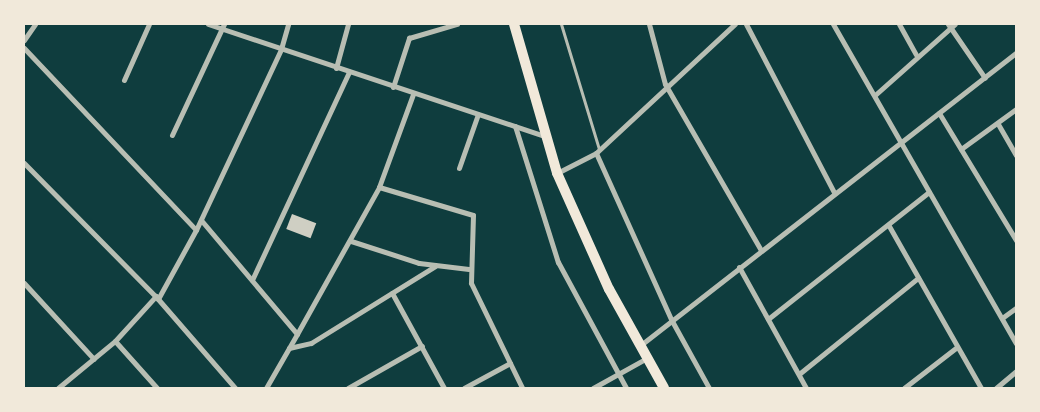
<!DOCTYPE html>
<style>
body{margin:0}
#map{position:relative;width:1040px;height:412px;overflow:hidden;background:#0f3d3e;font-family:"Archivo Narrow",sans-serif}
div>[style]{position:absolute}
.building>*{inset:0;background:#cfcfc3;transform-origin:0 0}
.service>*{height:3px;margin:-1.5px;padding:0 1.5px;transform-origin:1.5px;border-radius:1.5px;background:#b8beb3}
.minor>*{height:5px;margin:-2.5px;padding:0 2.5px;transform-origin:2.5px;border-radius:2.5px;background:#b8beb3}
.trunk>*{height:10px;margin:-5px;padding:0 5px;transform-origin:5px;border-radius:5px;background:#f1e9da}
span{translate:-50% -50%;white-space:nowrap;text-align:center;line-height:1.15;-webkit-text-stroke:4px #f1e9da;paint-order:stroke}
.frame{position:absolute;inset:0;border:25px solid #f1e9da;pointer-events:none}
</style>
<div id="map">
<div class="building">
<div style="left:292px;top:214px;width:26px;height:16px;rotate:21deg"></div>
</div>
<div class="service">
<div style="left:561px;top:24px;width:131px;rotate:73.1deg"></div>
</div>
<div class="minor">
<div style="left:208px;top:24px;width:355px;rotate:18.4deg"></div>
<div style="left:649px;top:24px;width:62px;rotate:75.1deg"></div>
<div style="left:665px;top:84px;width:192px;rotate:60deg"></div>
<div style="left:746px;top:24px;width:190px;rotate:62.4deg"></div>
<div style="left:833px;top:24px;width:368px;rotate:60.2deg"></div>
<div style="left:899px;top:24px;width:35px;rotate:61deg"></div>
<div style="left:948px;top:24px;width:65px;rotate:55.6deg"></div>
<div style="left:24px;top:40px;width:19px;rotate:-55deg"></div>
<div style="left:24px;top:48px;width:250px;rotate:46.6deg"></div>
<div style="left:336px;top:68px;width:46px;rotate:-74.7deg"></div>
<div style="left:124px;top:80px;width:61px;rotate:-65.9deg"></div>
<div style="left:393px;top:87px;width:52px;rotate:-71.9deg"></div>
<div style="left:409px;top:38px;width:50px;rotate:-16.3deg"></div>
<div style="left:875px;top:95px;width:107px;rotate:-41.6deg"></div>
<div style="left:939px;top:113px;width:149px;rotate:58.8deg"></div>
<div style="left:998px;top:124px;width:36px;rotate:60deg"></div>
<div style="left:515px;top:126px;width:143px;rotate:72.5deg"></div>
<div style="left:558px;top:262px;width:143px;rotate:61.6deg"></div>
<div style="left:172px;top:135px;width:123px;rotate:-64.9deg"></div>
<div style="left:961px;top:149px;width:68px;rotate:-36deg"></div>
<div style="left:596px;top:153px;width:184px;rotate:65.7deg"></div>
<div style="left:672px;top:321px;width:77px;rotate:61.1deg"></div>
<div style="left:24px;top:163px;width:191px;rotate:45.4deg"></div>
<div style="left:158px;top:299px;width:118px;rotate:49.1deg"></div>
<div style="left:459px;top:168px;width:57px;rotate:-70.6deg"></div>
<div style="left:557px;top:173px;width:44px;rotate:-27.1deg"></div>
<div style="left:596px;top:153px;width:190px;rotate:-42.9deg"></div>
<div style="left:379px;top:187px;width:98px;rotate:16.6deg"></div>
<div style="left:473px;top:215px;width:68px;rotate:91.7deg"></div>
<div style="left:471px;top:283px;width:89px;rotate:64deg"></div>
<div style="left:201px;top:220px;width:149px;rotate:49.9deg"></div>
<div style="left:297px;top:334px;width:168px;rotate:-60.8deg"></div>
<div style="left:379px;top:187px;width:99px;rotate:-69.9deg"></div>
<div style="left:889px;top:226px;width:186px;rotate:60.4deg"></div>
<div style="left:351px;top:241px;width:71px;rotate:17.9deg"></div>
<div style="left:419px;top:263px;width:50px;rotate:6.8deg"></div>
<div style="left:739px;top:267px;width:138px;rotate:61deg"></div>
<div style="left:252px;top:280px;width:230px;rotate:-65deg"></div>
<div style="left:24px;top:283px;width:103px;rotate:47.4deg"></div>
<div style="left:392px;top:293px;width:108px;rotate:61.3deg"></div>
<div style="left:158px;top:299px;width:79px;rotate:-61.2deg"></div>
<div style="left:196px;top:230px;width:200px;rotate:-64.8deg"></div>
<div style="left:281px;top:49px;width:26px;rotate:-74deg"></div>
<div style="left:1002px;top:318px;width:17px;rotate:-36deg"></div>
<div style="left:768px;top:319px;width:205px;rotate:-38.3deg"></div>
<div style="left:115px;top:341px;width:63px;rotate:48.2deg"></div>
<div style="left:642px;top:344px;width:474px;rotate:-37.9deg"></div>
<div style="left:289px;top:348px;width:23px;rotate:-13deg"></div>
<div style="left:311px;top:343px;width:146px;rotate:-31.8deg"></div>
<div style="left:799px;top:374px;width:153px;rotate:-38.9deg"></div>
<div style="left:58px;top:388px;width:74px;rotate:-39.5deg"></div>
<div style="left:115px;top:341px;width:61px;rotate:-47.7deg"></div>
<div style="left:266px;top:388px;width:62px;rotate:-60.1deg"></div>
<div style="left:348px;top:388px;width:85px;rotate:-29.6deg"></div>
<div style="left:464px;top:388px;width:52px;rotate:-28.5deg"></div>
<div style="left:510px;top:363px;width:28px;rotate:64deg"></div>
<div style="left:593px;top:388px;width:62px;rotate:-29.1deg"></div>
<div style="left:904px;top:388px;width:67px;rotate:-37.7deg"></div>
<div style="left:996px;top:388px;width:26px;rotate:-40deg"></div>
</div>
<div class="trunk">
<div style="left:514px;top:24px;width:155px;rotate:73.9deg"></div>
<div style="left:557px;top:173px;width:127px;rotate:65.9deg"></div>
<div style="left:609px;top:289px;width:113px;rotate:60.9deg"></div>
</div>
<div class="frame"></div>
</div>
